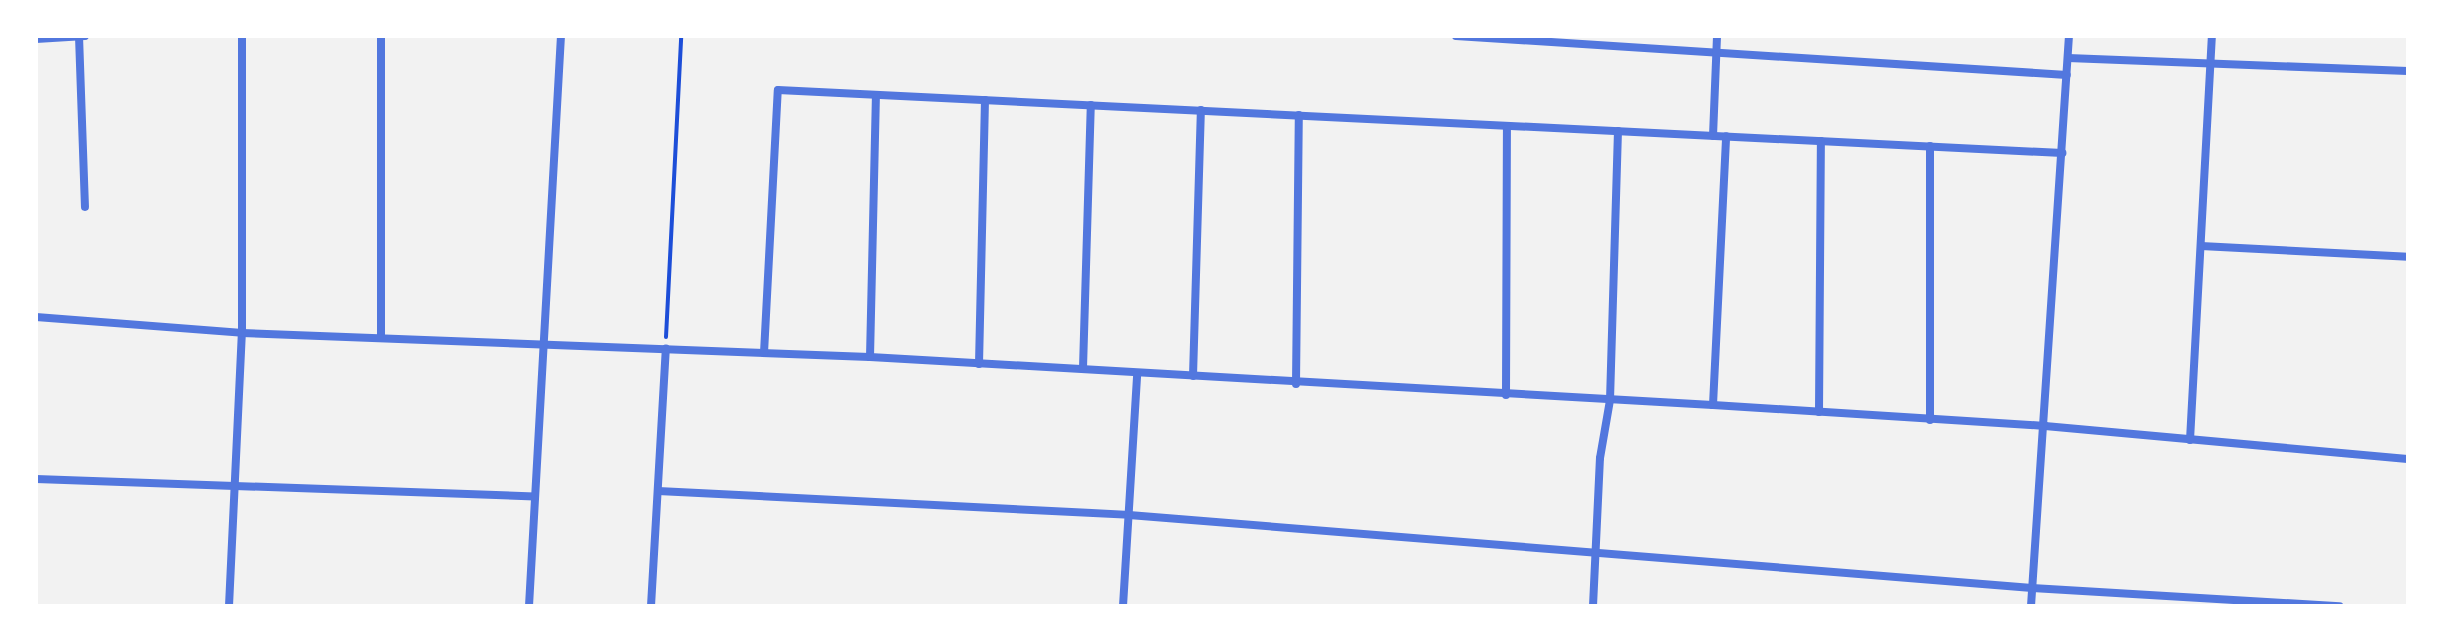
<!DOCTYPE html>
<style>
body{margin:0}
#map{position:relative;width:2444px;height:642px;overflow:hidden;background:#f2f2f2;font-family:Montserrat,sans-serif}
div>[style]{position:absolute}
.path>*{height:4px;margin:-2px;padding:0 2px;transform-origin:2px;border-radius:2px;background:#1d4ed8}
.minor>*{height:8px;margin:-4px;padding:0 4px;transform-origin:4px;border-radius:4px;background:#5277de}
span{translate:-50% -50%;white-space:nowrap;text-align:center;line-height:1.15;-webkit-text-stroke:8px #fff;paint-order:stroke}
.frame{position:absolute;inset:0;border:38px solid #fff;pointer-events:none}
</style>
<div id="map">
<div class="path">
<div style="left:666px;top:337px;width:301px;rotate:-87.1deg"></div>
</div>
<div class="minor">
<div style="left:79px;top:36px;width:171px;rotate:88deg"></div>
<div style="left:381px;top:36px;width:302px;rotate:90deg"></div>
<div style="left:1456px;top:36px;width:612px;rotate:3.65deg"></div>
<div style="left:36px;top:39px;width:49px;rotate:-3.5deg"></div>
<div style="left:2068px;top:58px;width:340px;rotate:2.2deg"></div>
<div style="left:1713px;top:136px;width:100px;rotate:-87.7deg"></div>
<div style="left:1930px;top:146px;width:274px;rotate:90deg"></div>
<div style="left:2201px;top:246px;width:207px;rotate:3deg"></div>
<div style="left:36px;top:317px;width:207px;rotate:4.4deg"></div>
<div style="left:242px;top:333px;width:628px;rotate:2.19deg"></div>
<div style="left:870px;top:357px;width:844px;rotate:3.26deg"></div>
<div style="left:1713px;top:405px;width:333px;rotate:3.6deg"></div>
<div style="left:2045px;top:426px;width:364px;rotate:5.2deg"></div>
<div style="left:764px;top:353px;width:263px;rotate:-87deg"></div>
<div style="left:778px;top:90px;width:1286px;rotate:2.81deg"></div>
<div style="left:870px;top:357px;width:262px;rotate:-88.7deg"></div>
<div style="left:979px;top:364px;width:264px;rotate:-88.7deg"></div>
<div style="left:1083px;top:368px;width:263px;rotate:-88.3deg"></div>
<div style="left:1193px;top:376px;width:266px;rotate:-88.3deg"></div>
<div style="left:1296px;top:384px;width:269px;rotate:-89.4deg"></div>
<div style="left:1506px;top:395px;width:269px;rotate:-89.8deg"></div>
<div style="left:1713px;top:405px;width:269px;rotate:-87.2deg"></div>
<div style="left:1819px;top:412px;width:271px;rotate:-89.6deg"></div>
<div style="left:2190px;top:440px;width:405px;rotate:-86.9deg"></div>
<div style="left:36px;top:479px;width:499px;rotate:2deg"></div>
<div style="left:658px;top:491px;width:472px;rotate:2.9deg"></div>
<div style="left:1129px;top:515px;width:906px;rotate:4.62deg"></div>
<div style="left:2032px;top:588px;width:308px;rotate:3.4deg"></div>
<div style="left:229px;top:606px;width:273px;rotate:-87.3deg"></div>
<div style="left:242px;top:333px;width:297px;rotate:-90deg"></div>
<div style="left:529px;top:606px;width:571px;rotate:-86.79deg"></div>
<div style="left:651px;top:606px;width:258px;rotate:-86.7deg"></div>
<div style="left:1123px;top:606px;width:231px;rotate:-86.5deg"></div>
<div style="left:1593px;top:606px;width:148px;rotate:-87.3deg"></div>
<div style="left:1600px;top:458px;width:59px;rotate:-80.2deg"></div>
<div style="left:1610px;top:400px;width:269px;rotate:-88.3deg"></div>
<div style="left:2031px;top:606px;width:571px;rotate:-86.19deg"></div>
</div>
<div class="frame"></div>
</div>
